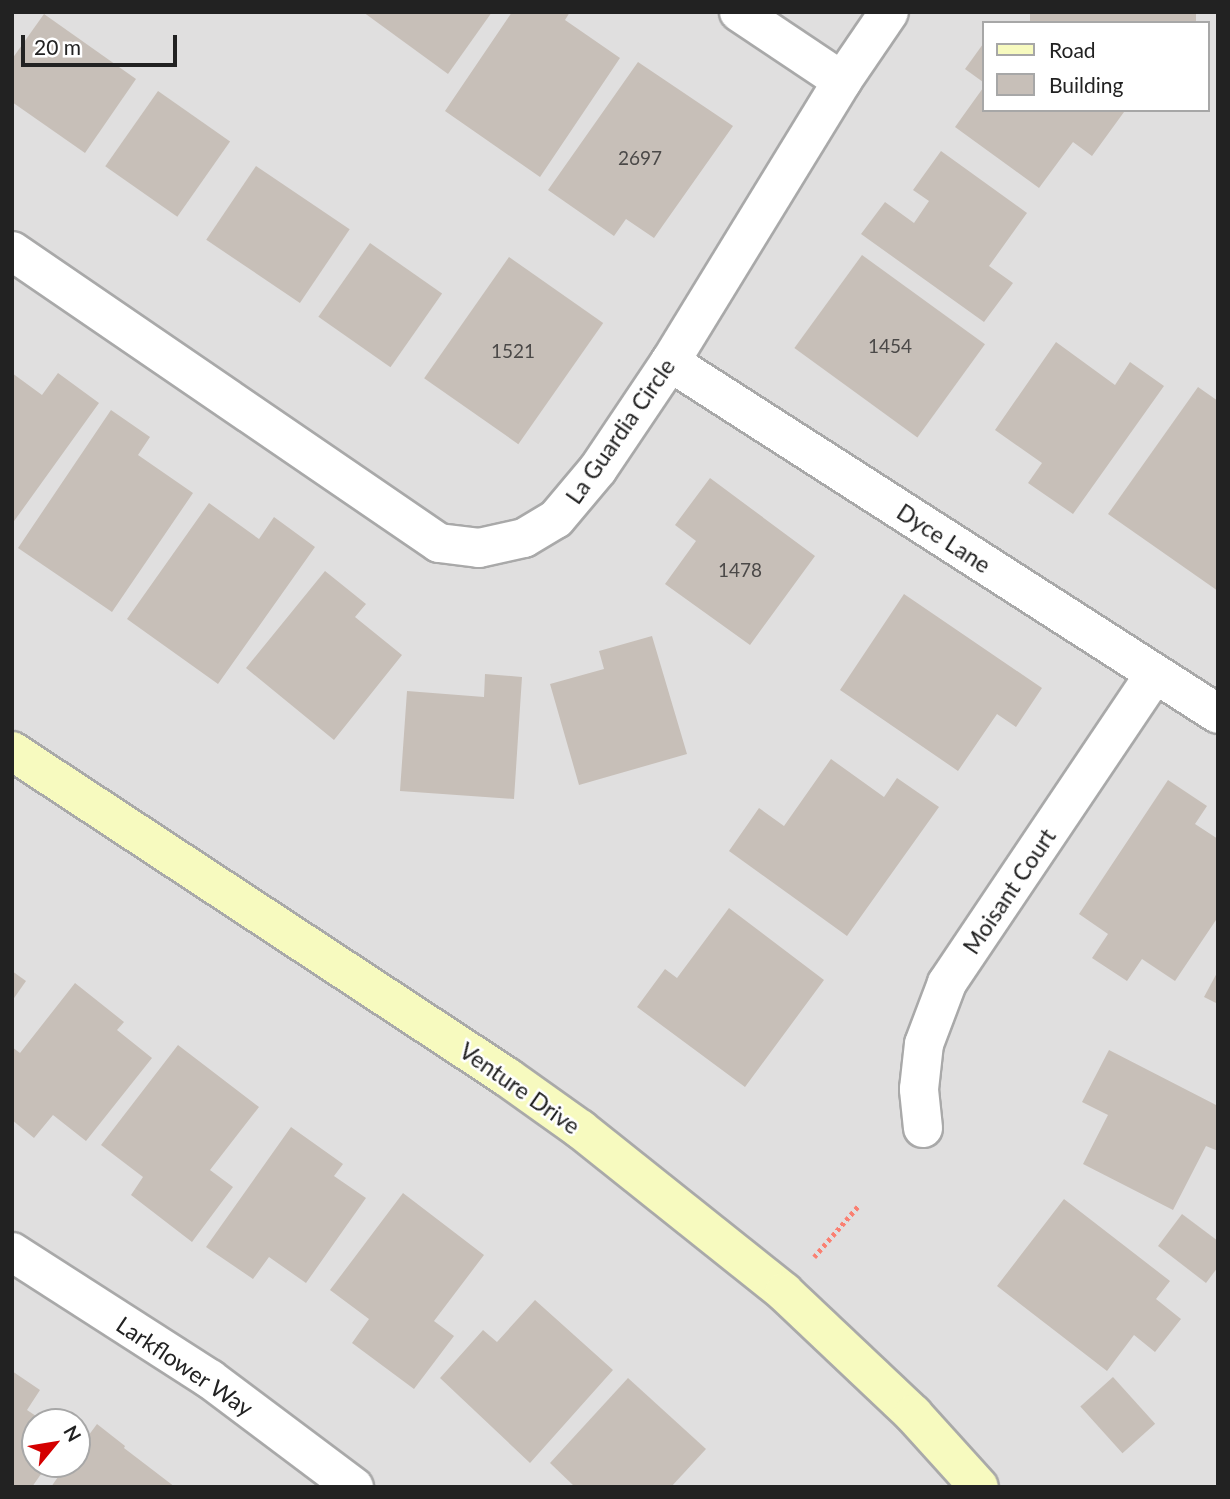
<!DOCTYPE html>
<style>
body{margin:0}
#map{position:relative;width:1230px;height:1499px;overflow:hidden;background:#f2efe9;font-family:Lato,sans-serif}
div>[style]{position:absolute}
.residential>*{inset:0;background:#e0dfdf}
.building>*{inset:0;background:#c7bfb8;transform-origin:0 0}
.path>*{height:4.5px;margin-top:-2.25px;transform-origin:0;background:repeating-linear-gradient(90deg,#fa8072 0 3.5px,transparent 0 7px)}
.roads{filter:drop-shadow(2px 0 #a9a9a9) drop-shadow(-2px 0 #a9a9a9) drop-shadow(0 2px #a9a9a9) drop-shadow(0 -2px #a9a9a9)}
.street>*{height:38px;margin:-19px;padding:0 19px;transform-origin:19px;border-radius:19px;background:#fff}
.secondary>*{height:38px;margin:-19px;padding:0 19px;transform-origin:19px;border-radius:19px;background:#f7fabf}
span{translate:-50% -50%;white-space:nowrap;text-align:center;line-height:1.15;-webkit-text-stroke:5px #fff;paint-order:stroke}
.number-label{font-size:19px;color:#4b4948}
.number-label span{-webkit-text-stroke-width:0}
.street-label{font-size:23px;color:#222}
.frame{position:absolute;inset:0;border:14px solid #222;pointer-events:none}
.legend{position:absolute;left:982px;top:21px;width:228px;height:91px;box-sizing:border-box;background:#fff;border:2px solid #a7a7a7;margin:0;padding:9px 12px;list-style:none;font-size:21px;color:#222}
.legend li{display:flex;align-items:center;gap:14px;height:35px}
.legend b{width:35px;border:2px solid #a7a7a7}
.north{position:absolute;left:21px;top:1408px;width:70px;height:70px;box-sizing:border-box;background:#fff;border:2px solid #a7a7a7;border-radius:50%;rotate:60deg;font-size:19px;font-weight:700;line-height:28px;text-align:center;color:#222}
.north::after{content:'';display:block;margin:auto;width:24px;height:32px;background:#d40000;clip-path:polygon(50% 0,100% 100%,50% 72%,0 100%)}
.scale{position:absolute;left:21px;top:35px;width:156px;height:32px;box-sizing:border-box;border:4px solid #222;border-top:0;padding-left:9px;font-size:21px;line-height:24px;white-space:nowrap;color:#222;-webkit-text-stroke:5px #fff;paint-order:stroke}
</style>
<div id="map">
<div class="residential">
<div style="clip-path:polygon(evenodd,12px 12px,1218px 12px,1218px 1487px,12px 1487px,12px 12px,983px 23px,1207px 23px,1207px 110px,983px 110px,983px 23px,12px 12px,35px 1422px,77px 1422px,77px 1464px,35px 1464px,35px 1422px)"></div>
</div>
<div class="building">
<div style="clip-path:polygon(363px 12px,492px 12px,448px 74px)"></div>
<div style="clip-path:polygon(512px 12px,570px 12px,565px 20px,620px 58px,540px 177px,445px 111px)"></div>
<div style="left:1030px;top:12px;width:166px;height:19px"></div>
<div style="clip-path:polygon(44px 14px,136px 79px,85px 153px,12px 102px,12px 59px)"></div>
<div style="clip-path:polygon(983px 44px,983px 82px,965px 69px)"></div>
<div style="clip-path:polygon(638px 62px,733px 126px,654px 238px,626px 219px,614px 236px,548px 190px)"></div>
<div style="clip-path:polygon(983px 88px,983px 110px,1124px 112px,1092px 156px,1073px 142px,1039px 188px,955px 127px)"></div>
<div style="left:158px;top:91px;width:88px;height:92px;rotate:35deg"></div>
<div style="clip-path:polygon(941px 151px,1027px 213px,989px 266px,1013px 283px,984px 322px,861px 234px,885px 202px,914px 223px,929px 201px,913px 190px)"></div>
<div style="left:256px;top:166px;width:113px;height:89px;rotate:34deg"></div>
<div style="left:370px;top:243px;width:88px;height:90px;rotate:35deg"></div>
<div style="left:862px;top:255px;width:152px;height:115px;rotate:36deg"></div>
<div style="left:509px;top:257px;width:115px;height:148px;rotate:35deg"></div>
<div style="clip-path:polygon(1056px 342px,1115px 385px,1130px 362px,1164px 386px,1073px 514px,1028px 483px,1042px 463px,995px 430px)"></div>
<div style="clip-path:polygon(12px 373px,42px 395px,58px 373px,99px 403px,12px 524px)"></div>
<div style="clip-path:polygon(1198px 387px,1218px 401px,1218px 591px,1108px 514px)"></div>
<div style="clip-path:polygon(111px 410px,150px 437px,138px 455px,193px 493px,112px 612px,18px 548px)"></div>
<div style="clip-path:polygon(710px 478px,815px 556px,750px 645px,665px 584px,696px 541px,675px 525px)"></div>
<div style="clip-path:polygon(209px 503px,259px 539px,274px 517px,315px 547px,218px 684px,127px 619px)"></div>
<div style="clip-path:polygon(325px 571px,366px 604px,355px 617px,402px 655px,334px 740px,246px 668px)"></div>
<div style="clip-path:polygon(904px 594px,1042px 688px,1016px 727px,997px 714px,958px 771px,840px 690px)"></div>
<div style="clip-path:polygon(652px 636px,687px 754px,579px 785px,550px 684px,604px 669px,599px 651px)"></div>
<div style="clip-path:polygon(485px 674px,522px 677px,514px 799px,400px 791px,407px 691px,484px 697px)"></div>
<div style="clip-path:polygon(831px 759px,884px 797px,897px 778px,939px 807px,847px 936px,729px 851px,759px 808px,784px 826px)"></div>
<div style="clip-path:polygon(1168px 780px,1207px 806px,1195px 824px,1218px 839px,1218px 917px,1175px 981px,1142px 959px,1127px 981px,1092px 958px,1108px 934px,1079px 914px)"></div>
<div style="clip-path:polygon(729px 908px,824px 980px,745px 1087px,637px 1007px,665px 969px,677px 978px)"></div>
<div style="clip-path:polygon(12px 971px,26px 981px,12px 1001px)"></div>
<div style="clip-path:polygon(1218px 971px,1218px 1004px,1204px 997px)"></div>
<div style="clip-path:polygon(75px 983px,124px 1022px,117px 1030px,152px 1058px,86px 1141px,53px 1115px,34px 1138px,12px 1120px,12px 1047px,20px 1053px)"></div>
<div style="clip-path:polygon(178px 1045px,259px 1107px,210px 1170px,233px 1187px,192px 1242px,131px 1195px,143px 1177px,101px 1145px)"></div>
<div style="clip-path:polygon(1109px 1050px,1218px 1106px,1218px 1151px,1206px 1146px,1173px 1210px,1083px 1164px,1108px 1115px,1082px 1102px)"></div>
<div style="clip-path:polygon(291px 1127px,343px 1164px,334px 1176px,366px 1198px,306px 1283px,269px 1257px,253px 1279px,206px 1247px)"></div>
<div style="clip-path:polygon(403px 1193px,484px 1255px,434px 1321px,454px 1336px,414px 1389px,352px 1343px,369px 1319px,330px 1290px)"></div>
<div style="clip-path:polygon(1064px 1199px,1170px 1281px,1156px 1299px,1181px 1319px,1155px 1352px,1134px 1335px,1107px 1371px,997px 1286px)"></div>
<div style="clip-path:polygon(1182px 1214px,1218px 1241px,1218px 1267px,1206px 1283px,1158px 1246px)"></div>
<div style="clip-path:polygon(535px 1300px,613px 1370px,530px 1463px,440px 1378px,483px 1330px,497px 1342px)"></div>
<div style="clip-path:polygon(12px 1371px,40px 1390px,27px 1410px,45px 1422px,35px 1422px,35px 1464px,48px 1464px,32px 1487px,12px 1487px)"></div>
<div style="left:1113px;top:1377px;width:63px;height:44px;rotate:48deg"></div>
<div style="clip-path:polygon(628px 1378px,706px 1449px,671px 1487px,575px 1487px,550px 1463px)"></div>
<div style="clip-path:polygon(97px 1424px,125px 1446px,124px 1448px,175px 1487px,51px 1487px,67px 1464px,77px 1464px,77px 1451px)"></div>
</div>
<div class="path">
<div style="left:814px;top:1257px;width:69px;rotate:-49.1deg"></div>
</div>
<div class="roads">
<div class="street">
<div style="left:739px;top:12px;width:124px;rotate:33.8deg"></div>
<div style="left:12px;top:251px;width:517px;rotate:34.37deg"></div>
<div style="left:439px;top:543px;width:40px;rotate:7.1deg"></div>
<div style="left:479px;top:548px;width:46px;rotate:-12.5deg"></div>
<div style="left:524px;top:538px;width:37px;rotate:-31deg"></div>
<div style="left:556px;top:519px;width:65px;rotate:-50deg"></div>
<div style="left:598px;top:469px;width:129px;rotate:-56.1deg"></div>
<div style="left:670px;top:362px;width:329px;rotate:-58.5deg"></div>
<div style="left:842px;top:81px;width:83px;rotate:-55.7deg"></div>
<div style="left:670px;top:362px;width:651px;rotate:32.71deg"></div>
<div style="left:923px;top:1128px;width:39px;rotate:-96deg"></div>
<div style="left:919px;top:1089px;width:45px;rotate:-83.7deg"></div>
<div style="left:924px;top:1044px;width:65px;rotate:-69.3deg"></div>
<div style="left:947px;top:983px;width:371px;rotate:-56.1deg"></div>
<div style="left:12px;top:1252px;width:235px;rotate:32.7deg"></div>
<div style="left:210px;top:1379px;width:180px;rotate:36.9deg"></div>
</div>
<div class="secondary">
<div style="left:12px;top:751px;width:593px;rotate:33.37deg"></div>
<div style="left:507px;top:1077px;width:90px;rotate:35.5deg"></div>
<div style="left:580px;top:1129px;width:261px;rotate:38.6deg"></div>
<div style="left:784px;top:1292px;width:178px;rotate:43.4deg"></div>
<div style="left:913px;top:1414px;width:98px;rotate:47.9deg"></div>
</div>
</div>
<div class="number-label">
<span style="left:640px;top:158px">2697</span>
<span style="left:890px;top:346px">1454</span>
<span style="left:513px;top:351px">1521</span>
<span style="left:740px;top:570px">1478</span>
</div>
<div class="street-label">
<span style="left:620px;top:431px;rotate:-55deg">La Guardia Circle</span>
<span style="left:944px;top:538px;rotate:33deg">Dyce Lane</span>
<span style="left:1009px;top:891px;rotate:-56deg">Moisant Court</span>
<span style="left:520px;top:1088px;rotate:35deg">Venture Drive</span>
<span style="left:185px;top:1366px;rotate:34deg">Larkflower Way</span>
</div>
<div class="frame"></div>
<ul class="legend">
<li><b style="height:9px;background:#f7fabf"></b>Road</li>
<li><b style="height:19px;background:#c7bfb8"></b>Building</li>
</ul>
<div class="north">N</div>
<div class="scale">20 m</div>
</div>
